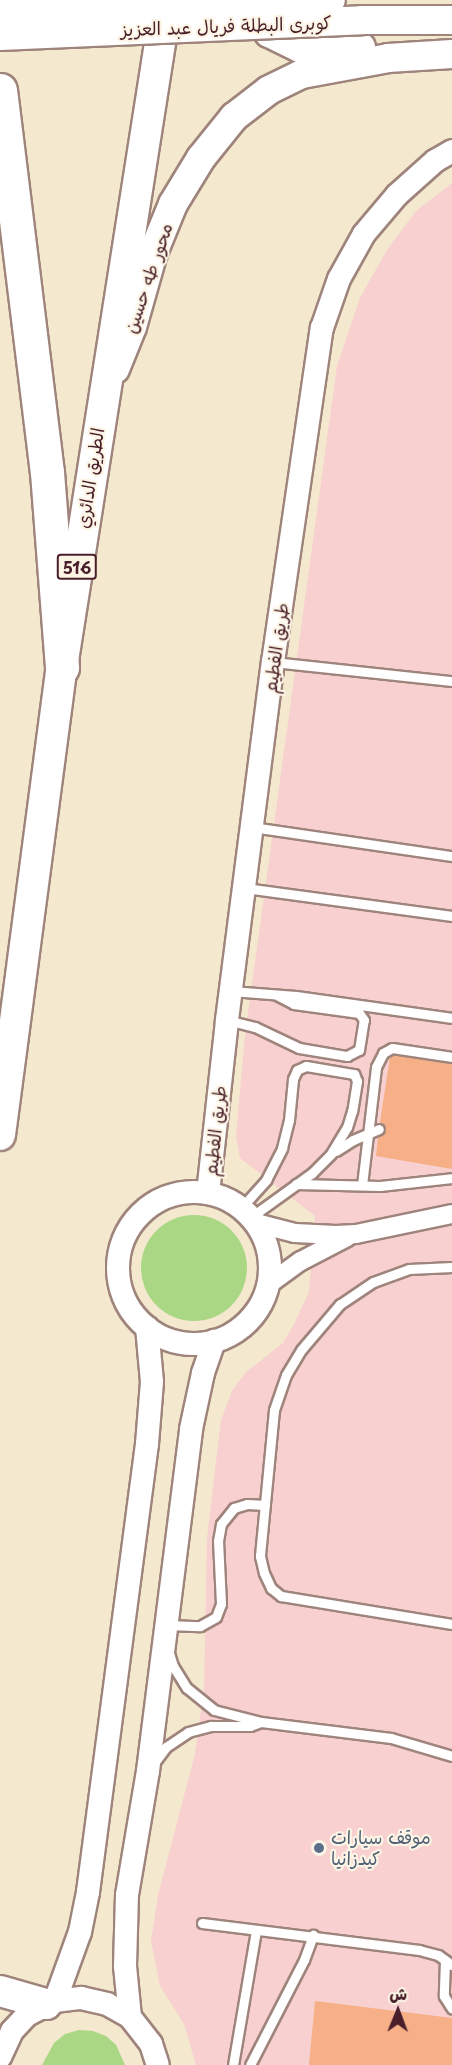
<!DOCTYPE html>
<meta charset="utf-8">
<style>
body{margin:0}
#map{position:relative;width:452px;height:2065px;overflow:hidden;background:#f4e8ce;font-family:"Playpen Sans","Playpen Sans Arabic",sans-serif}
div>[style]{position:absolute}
.built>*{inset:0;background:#f7d0cf}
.green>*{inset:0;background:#a9d784}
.round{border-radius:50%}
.building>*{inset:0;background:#f6af86}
.roads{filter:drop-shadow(2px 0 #9f847c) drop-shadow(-2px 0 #9f847c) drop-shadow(0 2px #9f847c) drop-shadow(0 -2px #9f847c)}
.service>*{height:9px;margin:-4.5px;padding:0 4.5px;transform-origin:4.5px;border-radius:4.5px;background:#fff}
.minor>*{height:18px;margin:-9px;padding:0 9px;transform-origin:9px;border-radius:9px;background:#fff}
.tertiary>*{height:22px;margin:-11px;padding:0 11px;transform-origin:11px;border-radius:11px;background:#fff}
.tertiary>.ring{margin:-11px;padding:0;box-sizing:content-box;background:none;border:22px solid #fff;border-radius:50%}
.primary>*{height:28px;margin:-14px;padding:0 14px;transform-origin:14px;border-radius:14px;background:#fff}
.trunk>*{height:30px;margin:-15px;padding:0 15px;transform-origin:15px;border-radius:15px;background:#fff}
.motorway>*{height:33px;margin:-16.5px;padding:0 16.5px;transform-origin:16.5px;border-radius:16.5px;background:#fff}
.bridges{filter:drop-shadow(2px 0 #9f847c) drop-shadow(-2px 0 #9f847c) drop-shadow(0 2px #9f847c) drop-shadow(0 -2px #9f847c)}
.primary-bridge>*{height:28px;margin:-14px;padding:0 14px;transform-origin:14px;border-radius:14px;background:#fff}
.dots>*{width:16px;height:16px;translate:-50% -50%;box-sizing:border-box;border:3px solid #fcf5e5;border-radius:50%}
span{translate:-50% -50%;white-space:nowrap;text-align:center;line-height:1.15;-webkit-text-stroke:4.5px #fcf5e5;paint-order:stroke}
.shield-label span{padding:2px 4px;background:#fcf5e5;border:2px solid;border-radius:4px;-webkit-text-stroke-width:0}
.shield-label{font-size:16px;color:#4a1f2b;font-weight:700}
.street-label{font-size:18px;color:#4a1f2b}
.service-label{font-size:18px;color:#4e5e75}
.left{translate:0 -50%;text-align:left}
.north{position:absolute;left:368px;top:1981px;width:60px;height:60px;-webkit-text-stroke:4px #fcf5e5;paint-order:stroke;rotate:1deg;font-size:16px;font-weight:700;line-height:24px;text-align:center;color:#4a1f2b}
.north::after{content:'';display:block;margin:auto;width:21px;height:27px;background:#4a1f2b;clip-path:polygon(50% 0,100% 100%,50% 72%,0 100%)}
</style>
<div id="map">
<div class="built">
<div style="clip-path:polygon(452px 183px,452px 2065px,196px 2065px,184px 2024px,160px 1986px,151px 1941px,158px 1895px,195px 1754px,204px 1688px,207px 1538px,221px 1420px,232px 1391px,245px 1373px,283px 1343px,294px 1324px,309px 1292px,315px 1216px,240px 1158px,236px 1136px,245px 1035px,337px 366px,360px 298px,387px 250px,416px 211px)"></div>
</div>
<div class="green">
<div class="round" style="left:141px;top:1215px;width:106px;height:106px"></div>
<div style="clip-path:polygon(79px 2030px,93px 2031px,106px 2036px,116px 2045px,125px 2065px,42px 2065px,54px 2043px,65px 2034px)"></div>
</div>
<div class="building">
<div style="clip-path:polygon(393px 1055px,452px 1064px,452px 1169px,376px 1156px,378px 1137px,386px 1130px,380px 1122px,390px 1057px)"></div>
<div style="clip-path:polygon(315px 2001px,452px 2018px,452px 2065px,309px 2065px)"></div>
</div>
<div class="roads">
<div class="service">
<div style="left:273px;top:662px;width:180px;rotate:6.1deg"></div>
<div style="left:252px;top:827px;width:202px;rotate:8.3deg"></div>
<div style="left:245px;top:888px;width:209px;rotate:7.7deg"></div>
<div style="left:231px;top:991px;width:65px;rotate:4.4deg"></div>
<div style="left:296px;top:996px;width:158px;rotate:8deg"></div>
<div style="left:227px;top:1020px;width:29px;rotate:14deg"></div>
<div style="left:255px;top:1027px;width:49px;rotate:25.5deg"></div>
<div style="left:299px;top:1048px;width:49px;rotate:9.5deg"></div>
<div style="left:347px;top:1056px;width:13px;rotate:-27deg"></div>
<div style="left:359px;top:1050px;width:30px;rotate:-81deg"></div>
<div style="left:364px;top:1020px;width:9px;rotate:-126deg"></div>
<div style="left:359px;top:1013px;width:66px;rotate:-172.1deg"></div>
<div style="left:294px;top:1004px;width:18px;rotate:-153deg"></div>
<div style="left:336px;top:1151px;width:20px;rotate:-33deg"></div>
<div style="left:353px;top:1140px;width:28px;rotate:-23deg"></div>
<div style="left:296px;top:1184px;width:84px;rotate:1.4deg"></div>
<div style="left:380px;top:1186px;width:72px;rotate:-6.3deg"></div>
<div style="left:362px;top:1185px;width:119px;rotate:-83.2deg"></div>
<div style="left:376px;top:1067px;width:16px;rotate:-63deg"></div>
<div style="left:383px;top:1053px;width:10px;rotate:-29deg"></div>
<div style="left:392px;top:1048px;width:61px;rotate:8.5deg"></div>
<div style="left:241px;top:1208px;width:38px;rotate:-48deg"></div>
<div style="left:266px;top:1180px;width:36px;rotate:-63deg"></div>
<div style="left:282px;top:1148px;width:29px;rotate:-76deg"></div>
<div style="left:289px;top:1120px;width:41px;rotate:-84.4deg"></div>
<div style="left:293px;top:1079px;width:10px;rotate:-66deg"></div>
<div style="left:297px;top:1070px;width:10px;rotate:-24deg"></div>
<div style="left:306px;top:1066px;width:49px;rotate:9.5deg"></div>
<div style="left:354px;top:1074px;width:8px;rotate:67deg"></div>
<div style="left:357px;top:1081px;width:30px;rotate:99deg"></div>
<div style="left:352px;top:1111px;width:17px;rotate:107deg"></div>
<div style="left:347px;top:1127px;width:31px;rotate:121deg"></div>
<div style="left:331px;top:1154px;width:27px;rotate:135deg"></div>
<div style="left:312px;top:1173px;width:75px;rotate:144.2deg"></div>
<div style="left:452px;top:1267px;width:43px;rotate:177.3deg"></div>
<div style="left:409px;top:1269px;width:38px;rotate:160deg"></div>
<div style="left:373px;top:1282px;width:40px;rotate:146deg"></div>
<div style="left:340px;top:1304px;width:60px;rotate:130.3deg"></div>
<div style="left:301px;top:1350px;width:29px;rotate:121deg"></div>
<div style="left:286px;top:1375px;width:37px;rotate:109deg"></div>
<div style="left:274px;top:1410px;width:147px;rotate:95.5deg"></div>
<div style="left:260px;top:1556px;width:17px;rotate:77deg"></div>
<div style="left:264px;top:1573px;width:17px;rotate:65deg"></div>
<div style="left:271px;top:1588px;width:13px;rotate:39deg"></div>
<div style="left:281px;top:1596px;width:173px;rotate:9.3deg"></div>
<div style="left:167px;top:1625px;width:33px;rotate:2deg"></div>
<div style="left:200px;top:1626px;width:18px;rotate:-29deg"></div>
<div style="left:216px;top:1617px;width:14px;rotate:-69deg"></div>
<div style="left:221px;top:1604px;width:63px;rotate:-92.7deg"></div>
<div style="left:218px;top:1541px;width:17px;rotate:-80deg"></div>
<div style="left:221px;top:1524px;width:21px;rotate:-51deg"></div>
<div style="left:234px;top:1508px;width:14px;rotate:-17deg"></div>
<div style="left:247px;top:1504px;width:18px;rotate:3deg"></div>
<div style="left:169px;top:1653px;width:14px;rotate:73deg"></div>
<div style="left:173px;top:1666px;width:26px;rotate:58deg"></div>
<div style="left:187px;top:1688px;width:35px;rotate:39deg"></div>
<div style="left:214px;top:1710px;width:49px;rotate:14.3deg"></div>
<div style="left:261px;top:1722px;width:131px;rotate:7deg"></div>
<div style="left:391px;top:1738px;width:64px;rotate:16.4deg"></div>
<div style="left:154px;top:1763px;width:20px;rotate:-53deg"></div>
<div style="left:166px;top:1747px;width:27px;rotate:-34deg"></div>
<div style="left:188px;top:1732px;width:24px;rotate:-15deg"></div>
<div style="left:211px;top:1726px;width:39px"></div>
<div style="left:250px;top:1726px;width:12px;rotate:-20deg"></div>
<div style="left:202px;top:1923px;width:219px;rotate:7.1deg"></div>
<div style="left:419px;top:1950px;width:20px;rotate:15deg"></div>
<div style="left:438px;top:1955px;width:17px;rotate:36deg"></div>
<div style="left:445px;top:1960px;width:36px;rotate:92deg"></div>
<div style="left:444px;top:1996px;width:15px;rotate:58deg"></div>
<div style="left:233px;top:2065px;width:137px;rotate:-80.3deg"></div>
<div style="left:250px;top:2065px;width:118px;rotate:-62.8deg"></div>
<div style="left:304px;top:1960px;width:27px;rotate:-70deg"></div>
</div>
<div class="minor">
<div style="left:256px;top:1223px;width:40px;rotate:14.4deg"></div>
<div style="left:295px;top:1233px;width:41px;rotate:2.8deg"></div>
<div style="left:336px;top:1235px;width:20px;rotate:-3deg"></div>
<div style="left:356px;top:1234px;width:98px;rotate:-11.8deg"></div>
<div style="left:269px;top:1284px;width:39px;rotate:-36deg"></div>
<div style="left:301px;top:1261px;width:52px;rotate:-27.6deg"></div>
</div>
<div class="tertiary">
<div class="ring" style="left:118px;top:1192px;width:130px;height:130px"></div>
<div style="left:208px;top:1193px;width:174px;rotate:-83.7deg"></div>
<div style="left:227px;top:1020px;width:361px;rotate:-82.7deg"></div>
<div style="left:273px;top:662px;width:338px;rotate:-81.7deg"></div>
<div style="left:322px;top:328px;width:52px;rotate:-70.9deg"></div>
<div style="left:339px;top:279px;width:51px;rotate:-60.9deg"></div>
<div style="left:364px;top:234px;width:51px;rotate:-49.8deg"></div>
<div style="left:397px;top:195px;width:51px;rotate:-41.8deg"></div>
<div style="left:435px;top:161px;width:20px;rotate:-30deg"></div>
<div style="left:55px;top:2001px;width:73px;rotate:-70.1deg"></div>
<div style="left:80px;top:1932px;width:41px;rotate:-78.7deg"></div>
<div style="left:88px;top:1892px;width:452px;rotate:-82.5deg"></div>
<div style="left:147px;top:1444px;width:62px;rotate:-85.4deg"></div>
<div style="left:152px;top:1382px;width:55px;rotate:-95.2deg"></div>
<div style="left:130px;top:2017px;width:51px;rotate:-95.6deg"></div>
<div style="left:125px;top:1966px;width:71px;rotate:-88.4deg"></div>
<div style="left:127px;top:1895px;width:126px;rotate:-80.4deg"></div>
<div style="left:148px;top:1771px;width:345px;rotate:-82.8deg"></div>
<div style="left:191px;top:1429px;width:57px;rotate:-77.9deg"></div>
<div style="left:203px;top:1373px;width:34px;rotate:-71deg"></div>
<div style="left:0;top:2057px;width:29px;rotate:-65deg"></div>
<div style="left:12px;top:2031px;width:22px;rotate:-47deg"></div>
<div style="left:27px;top:2015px;width:31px;rotate:-27deg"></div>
<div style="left:55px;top:2001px;width:26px;rotate:-7deg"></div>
<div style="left:81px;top:1998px;width:27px;rotate:13deg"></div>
<div style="left:107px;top:2004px;width:26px;rotate:29deg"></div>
<div style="left:130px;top:2017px;width:34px;rotate:52deg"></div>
<div style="left:151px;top:2044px;width:22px;rotate:72deg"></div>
</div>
<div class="primary">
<div style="left:254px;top:8px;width:9px;rotate:72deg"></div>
<div style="left:257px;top:17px;width:20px;rotate:53deg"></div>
<div style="left:269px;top:33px;width:34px;rotate:26deg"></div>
<div style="left:300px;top:48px;width:61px;rotate:-0.9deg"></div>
<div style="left:115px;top:369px;width:45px;rotate:-68deg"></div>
<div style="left:132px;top:327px;width:77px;rotate:-74.2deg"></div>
<div style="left:153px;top:253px;width:53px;rotate:-67.8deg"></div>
<div style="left:173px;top:204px;width:54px;rotate:-58.7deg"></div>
<div style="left:201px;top:158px;width:53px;rotate:-51.2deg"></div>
<div style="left:234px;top:117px;width:44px;rotate:-37.6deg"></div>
<div style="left:269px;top:90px;width:37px;rotate:-26deg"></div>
<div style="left:302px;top:74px;width:87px;rotate:-10.5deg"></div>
<div style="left:388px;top:58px;width:64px;rotate:-3.6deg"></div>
</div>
<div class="trunk">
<div style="left:0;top:1135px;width:472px;rotate:-82.5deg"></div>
<div style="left:62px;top:667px;width:670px;rotate:-81.07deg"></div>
<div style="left:0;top:1991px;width:48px;rotate:15.8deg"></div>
</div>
<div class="motorway">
<div style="left:0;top:90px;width:385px;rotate:83deg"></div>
<div style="left:47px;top:472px;width:196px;rotate:85.6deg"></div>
</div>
</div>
<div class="bridges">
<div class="primary-bridge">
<div style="left:0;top:14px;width:331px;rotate:-2.4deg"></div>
<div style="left:0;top:36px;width:362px;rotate:-2.5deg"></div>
<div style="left:362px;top:20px;width:90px"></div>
</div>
</div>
<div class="dots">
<div style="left:319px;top:1848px;background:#5c6f8a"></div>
</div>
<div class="shield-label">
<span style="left:77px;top:567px">516</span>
</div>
<div class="street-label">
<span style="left:226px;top:26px;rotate:-2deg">كوبرى البطلة فريال عبد العزيز</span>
<span style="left:148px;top:278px;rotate:-71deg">محور طه حسين</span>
<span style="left:90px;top:478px;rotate:-81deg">الطريق الدائري</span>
<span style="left:276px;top:648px;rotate:-82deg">طريق الفطيم</span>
<span style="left:215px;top:1131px;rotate:-84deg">طريق الفطيم</span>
</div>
<div class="service-label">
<span class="left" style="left:331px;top:1848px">موقف سيارات<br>كيدزانيا</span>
</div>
<div class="north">ش</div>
</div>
